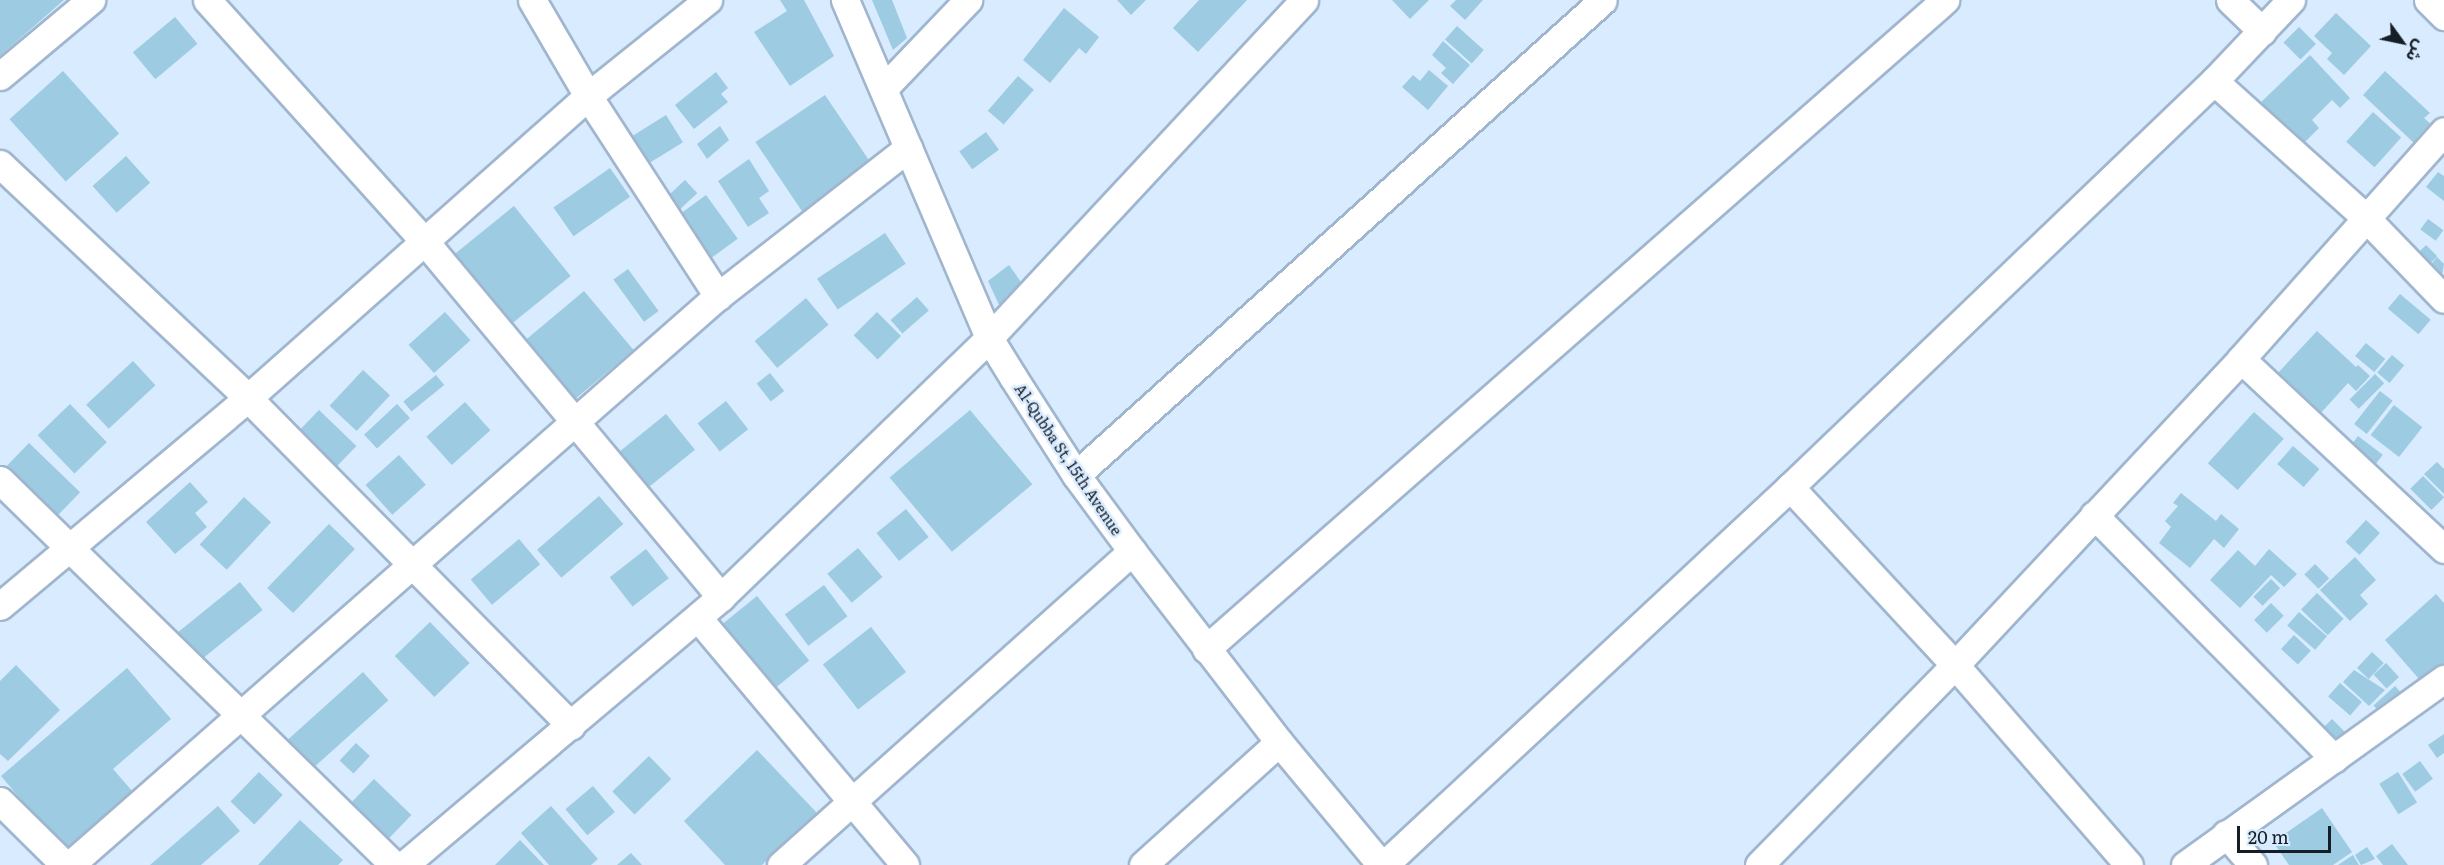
<!DOCTYPE html>
<meta charset="utf-8">
<style>
body{margin:0}
#map{position:relative;width:2444px;height:865px;overflow:hidden;background:#d8ebff;font-family:Literata,"Noto Sans Arabic",serif}
div>[style]{position:absolute}
.building>*{inset:0;background:#9dcbe1;transform-origin:0 0}
.roads{filter:drop-shadow(2px 0 #a0b6ce) drop-shadow(-2px 0 #a0b6ce) drop-shadow(0 2px #a0b6ce) drop-shadow(0 -2px #a0b6ce)}
.minor>*{height:27px;margin:-13.5px;padding:0 13.5px;transform-origin:13.5px;border-radius:13.5px;background:#fff}
span{translate:-50% -50%;white-space:nowrap;text-align:center;line-height:1.15;-webkit-text-stroke:5px #d8ebff;paint-order:stroke}
.street-label{font-size:15px;color:#151d26}
.north{position:absolute;left:2372px;top:12px;width:60px;height:60px;-webkit-text-stroke:4px #d8ebff;paint-order:stroke;rotate:123deg;font-size:16px;font-weight:700;line-height:24px;text-align:center;color:#151d26}
.north::after{content:'';display:block;margin:auto;width:21px;height:27px;background:#151d26;clip-path:polygon(50% 0,100% 100%,50% 72%,0 100%)}
.scale{position:absolute;left:2237px;top:826px;width:94px;height:27px;box-sizing:border-box;border:3px solid #151d26;border-top:0;padding-left:8px;font-size:18px;line-height:21px;white-space:nowrap;color:#151d26;-webkit-text-stroke:4px #d8ebff;paint-order:stroke}
</style>
<div id="map">
<div class="building">
<div style="clip-path:polygon(0 0,64px 0,0 56px)"></div>
<div style="clip-path:polygon(780px 0,804px 0,834px 56px,790px 86px,754px 32px,787px 11px)"></div>
<div style="clip-path:polygon(872px 0,892px 0,907px 38px,893px 50px)"></div>
<div style="clip-path:polygon(1117px 0,1146px 0,1131px 15px)"></div>
<div style="clip-path:polygon(1199px 0,1247px 0,1198px 52px,1173px 28px)"></div>
<div style="clip-path:polygon(1392px 0,1429px 0,1410px 19px)"></div>
<div style="clip-path:polygon(1456px 0,1483px 0,1465px 20px,1450px 6px)"></div>
<div style="clip-path:polygon(1064px 8px,1099px 37px,1086px 54px,1079px 48px,1050px 83px,1023px 60px)"></div>
<div style="clip-path:polygon(2336px 13px,2371px 46px,2344px 75px,2327px 59px,2332px 53px,2314px 36px)"></div>
<div style="left:175px;top:17px;width:35px;height:55px;rotate:50deg"></div>
<div style="left:1457px;top:26px;width:36px;height:18px;rotate:42deg"></div>
<div style="left:2299px;top:27px;width:24px;height:22px;rotate:45deg"></div>
<div style="clip-path:polygon(1443px 41px,1470px 65px,1453px 84px,1441px 73px,1446px 68px,1432px 55px)"></div>
<div style="clip-path:polygon(2310px 55px,2350px 98px,2340px 108px,2332px 100px,2312px 120px,2319px 128px,2298px 149px,2257px 106px)"></div>
<div style="clip-path:polygon(1429px 70px,1448px 86px,1428px 110px,1402px 87px,1413px 75px,1420px 81px)"></div>
<div style="left:63px;top:71px;width:84px;height:72px;rotate:48deg"></div>
<div style="clip-path:polygon(2385px 71px,2430px 113px,2424px 118px,2432px 125px,2415px 144px,2363px 95px)"></div>
<div style="clip-path:polygon(716px 72px,728px 88px,721px 94px,728px 102px,694px 129px,675px 105px)"></div>
<div style="left:1018px;top:76px;width:21px;height:46px;rotate:41deg"></div>
<div style="left:825px;top:95px;width:88px;height:84px;rotate:56deg"></div>
<div style="left:2373px;top:112px;width:38px;height:40px;rotate:42deg"></div>
<div style="left:666px;top:115px;width:32px;height:41px;rotate:58deg"></div>
<div style="clip-path:polygon(720px 126px,729px 140px,707px 159px,697px 144px)"></div>
<div style="left:986px;top:132px;width:22px;height:33px;rotate:54deg"></div>
<div style="left:126px;top:156px;width:36px;height:45px;rotate:48deg"></div>
<div style="clip-path:polygon(749px 159px,769px 191px,759px 198px,769px 213px,748px 227px,718px 181px)"></div>
<div style="left:610px;top:168px;width:35px;height:69px;rotate:55deg"></div>
<div style="clip-path:polygon(2438px 172px,2444px 176px,2444px 201px,2426px 187px)"></div>
<div style="left:685px;top:180px;width:18px;height:30px;rotate:47deg"></div>
<div style="left:706px;top:195px;width:54px;height:36px;rotate:54deg"></div>
<div style="left:514px;top:206px;width:90px;height:83px;rotate:51deg"></div>
<div style="left:2428px;top:219px;width:19px;height:13px;rotate:36deg"></div>
<div style="left:885px;top:233px;width:37px;height:82px;rotate:56deg"></div>
<div style="left:2426px;top:245px;width:16px;height:15px;rotate:45deg"></div>
<div style="clip-path:polygon(2437px 257px,2444px 264px,2441px 281px,2428px 268px)"></div>
<div style="clip-path:polygon(1009px 265px,1023px 285px,1001px 309px,988px 281px)"></div>
<div style="left:628px;top:269px;width:52px;height:18px;rotate:54deg"></div>
<div style="left:584px;top:291px;width:77px;height:84px;rotate:50deg"></div>
<div style="left:2400px;top:294px;width:40px;height:19px;rotate:40deg"></div>
<div style="left:917px;top:297px;width:18px;height:35px;rotate:49deg"></div>
<div style="left:806px;top:298px;width:35px;height:67px;rotate:50deg"></div>
<div style="left:445px;top:312px;width:38px;height:49px;rotate:48deg"></div>
<div style="left:877px;top:312px;width:34px;height:33px;rotate:45deg"></div>
<div style="clip-path:polygon(2317px 331px,2356px 367px,2358px 365px,2370px 376px,2356px 391px,2348px 383px,2320px 414px,2277px 374px)"></div>
<div style="left:2366px;top:343px;width:25px;height:17px;rotate:40deg"></div>
<div style="left:2392px;top:355px;width:16px;height:23px;rotate:40deg"></div>
<div style="left:133px;top:361px;width:33px;height:64px;rotate:47deg"></div>
<div style="left:363px;top:370px;width:37px;height:49px;rotate:43deg"></div>
<div style="left:770px;top:373px;width:23px;height:17px;rotate:52deg"></div>
<div style="left:2375px;top:374px;width:13px;height:36px;rotate:45deg"></div>
<div style="left:436px;top:375px;width:13px;height:42px;rotate:51deg"></div>
<div style="left:2380px;top:391px;width:16px;height:42px;rotate:38deg"></div>
<div style="left:726px;top:401px;width:36px;height:36px;rotate:52deg"></div>
<div style="left:465px;top:402px;width:38px;height:52px;rotate:48deg"></div>
<div style="left:70px;top:404px;width:53px;height:45px;rotate:46deg"></div>
<div style="left:397px;top:404px;width:19px;height:45px;rotate:47deg"></div>
<div style="left:2394px;top:405px;width:36px;height:38px;rotate:38deg"></div>
<div style="left:319px;top:410px;width:52px;height:35px;rotate:44deg"></div>
<div style="left:970px;top:410px;width:97px;height:105px;rotate:50deg"></div>
<div style="left:2254px;top:412px;width:40px;height:69px;rotate:42deg"></div>
<div style="left:666px;top:414px;width:46px;height:68px;rotate:51deg"></div>
<div style="left:2358px;top:436px;width:31px;height:17px;rotate:37deg"></div>
<div style="left:29px;top:443px;width:71px;height:40px;rotate:44deg"></div>
<div style="left:2293px;top:446px;width:35px;height:24px;rotate:41deg"></div>
<div style="left:399px;top:455px;width:40px;height:45px;rotate:48deg"></div>
<div style="clip-path:polygon(2437px 462px,2444px 469px,2444px 494px,2424px 474px)"></div>
<div style="left:2423px;top:476px;width:30px;height:18px;rotate:45deg"></div>
<div style="clip-path:polygon(190px 482px,208px 502px,195px 513px,207px 527px,175px 554px,146px 522px)"></div>
<div style="clip-path:polygon(2181px 493px,2216px 521px,2221px 514px,2239px 529px,2224px 548px,2214px 539px,2190px 568px,2159px 543px,2171px 527px,2165px 521px,2178px 506px,2173px 503px)"></div>
<div style="left:599px;top:496px;width:37px;height:82px;rotate:49deg"></div>
<div style="left:244px;top:497px;width:37px;height:65px;rotate:43deg"></div>
<div style="left:906px;top:509px;width:36px;height:38px;rotate:51deg"></div>
<div style="left:2366px;top:520px;width:19px;height:30px;rotate:43deg"></div>
<div style="left:329px;top:524px;width:36px;height:89px;rotate:44deg"></div>
<div style="left:519px;top:539px;width:33px;height:63px;rotate:50deg"></div>
<div style="left:858px;top:548px;width:38px;height:40px;rotate:50deg"></div>
<div style="left:646px;top:549px;width:37px;height:46px;rotate:52deg"></div>
<div style="clip-path:polygon(2269px 549px,2297px 574px,2284px 587px,2271px 575px,2240px 608px,2210px 580px,2238px 550px,2255px 566px)"></div>
<div style="clip-path:polygon(2355px 557px,2376px 580px,2360px 595px,2368px 604px,2350px 621px,2320px 590px)"></div>
<div style="left:2315px;top:564px;width:20px;height:15px;rotate:45deg"></div>
<div style="left:2271px;top:579px;width:13px;height:25px;rotate:45deg"></div>
<div style="left:240px;top:582px;width:36px;height:83px;rotate:51deg"></div>
<div style="left:824px;top:585px;width:39px;height:49px;rotate:53deg"></div>
<div style="left:2317px;top:593px;width:37px;height:23px;rotate:44deg"></div>
<div style="clip-path:polygon(2436px 594px,2444px 603px,2444px 672px,2426px 687px,2385px 640px)"></div>
<div style="left:757px;top:596px;width:83px;height:48px;rotate:51deg"></div>
<div style="left:2271px;top:603px;width:18px;height:24px;rotate:45deg"></div>
<div style="left:2299px;top:612px;width:37px;height:18px;rotate:41deg"></div>
<div style="left:430px;top:622px;width:57px;height:49px;rotate:46deg"></div>
<div style="left:871px;top:627px;width:57px;height:61px;rotate:52deg"></div>
<div style="left:2294px;top:635px;width:23px;height:19px;rotate:43deg"></div>
<div style="left:2372px;top:652px;width:16px;height:22px;rotate:43deg"></div>
<div style="left:2386px;top:663px;width:19px;height:17px;rotate:47deg"></div>
<div style="clip-path:polygon(16px 665px,60px 710px,8px 761px,0 754px,0 681px)"></div>
<div style="clip-path:polygon(127px 668px,171px 719px,113px 769px,133px 792px,65px 851px,1px 776px)"></div>
<div style="clip-path:polygon(2354px 670px,2385px 690px,2369px 706px,2343px 682px)"></div>
<div style="left:363px;top:672px;width:38px;height:102px;rotate:48deg"></div>
<div style="left:2340px;top:683px;width:29px;height:18px;rotate:41deg"></div>
<div style="left:2395px;top:686px;width:12px;height:29px;rotate:48deg"></div>
<div style="left:2332px;top:719px;width:23px;height:21px;rotate:45deg"></div>
<div style="clip-path:polygon(2444px 734px,2444px 753px,2437px 758px,2428px 745px)"></div>
<div style="left:356px;top:743px;width:19px;height:24px;rotate:43deg"></div>
<div style="clip-path:polygon(757px 750px,817px 813px,762px 865px,725px 865px,684px 821px)"></div>
<div style="left:649px;top:756px;width:32px;height:51px;rotate:46deg"></div>
<div style="left:2420px;top:761px;width:22px;height:22px;rotate:54deg"></div>
<div style="left:259px;top:772px;width:33px;height:41px;rotate:44deg"></div>
<div style="left:2398px;top:772px;width:36px;height:22px;rotate:58deg"></div>
<div style="left:374px;top:779px;width:52px;height:43px;rotate:44deg"></div>
<div style="left:593px;top:786px;width:34px;height:36px;rotate:50deg"></div>
<div style="clip-path:polygon(218px 806px,240px 831px,201px 865px,150px 865px)"></div>
<div style="clip-path:polygon(551px 806px,598px 859px,591px 865px,549px 865px,521px 833px)"></div>
<div style="clip-path:polygon(2322px 808px,2352px 852px,2333px 865px,2289px 865px,2273px 842px)"></div>
<div style="clip-path:polygon(300px 820px,343px 860px,338px 865px,258px 865px)"></div>
<div style="clip-path:polygon(520px 840px,544px 865px,495px 865px)"></div>
<div style="clip-path:polygon(2392px 844px,2408px 865px,2383px 865px,2376px 856px)"></div>
<div style="clip-path:polygon(2367px 847px,2375px 859px,2361px 865px,2355px 855px)"></div>
<div style="clip-path:polygon(631px 853px,642px 865px,617px 865px)"></div>
<div style="clip-path:polygon(2353px 855px,2359px 865px,2338px 865px)"></div>
</div>
<div class="roads">
<div class="minor">
<div style="left:207px;top:0;width:327px;rotate:48deg"></div>
<div style="left:426px;top:243px;width:461px;rotate:50.2deg"></div>
<div style="left:532px;top:0;width:111px;rotate:59.7deg"></div>
<div style="left:588px;top:96px;width:239px;rotate:57deg"></div>
<div style="left:845px;top:0;width:367px;rotate:66.9deg"></div>
<div style="left:989px;top:338px;width:46px;rotate:58.4deg"></div>
<div style="left:1013px;top:377px;width:117px;rotate:57.3deg"></div>
<div style="left:1076px;top:475px;width:94px;rotate:53.6deg"></div>
<div style="left:1132px;top:551px;width:241px;rotate:52.4deg"></div>
<div style="left:1279px;top:742px;width:160px;rotate:50.3deg"></div>
<div style="left:2230px;top:0;width:45px;rotate:44.1deg"></div>
<div style="left:2428px;top:0;width:23px;rotate:45deg"></div>
<div style="left:0;top:76px;width:119px;rotate:-39.9deg"></div>
<div style="left:2214px;top:81px;width:205px;rotate:42deg"></div>
<div style="left:2366px;top:218px;width:112px;rotate:46.1deg"></div>
<div style="left:884px;top:88px;width:122px;rotate:-46.3deg"></div>
<div style="left:0;top:164px;width:341px;rotate:43.3deg"></div>
<div style="left:248px;top:398px;width:460px;rotate:45.4deg"></div>
<div style="left:2241px;top:359px;width:278px;rotate:43.1deg"></div>
<div style="left:1076px;top:475px;width:709px;rotate:-42.03deg"></div>
<div style="left:0;top:480px;width:551px;rotate:44.34deg"></div>
<div style="left:1790px;top:487px;width:243px;rotate:47.2deg"></div>
<div style="left:1955px;top:665px;width:265px;rotate:49deg"></div>
<div style="left:2094px;top:515px;width:342px;rotate:45.4deg"></div>
<div style="left:0;top:606px;width:324px;rotate:-40deg"></div>
<div style="left:248px;top:398px;width:455px;rotate:-41.6deg"></div>
<div style="left:588px;top:96px;width:154px;rotate:-38.7deg"></div>
<div style="left:698px;top:618px;width:322px;rotate:50deg"></div>
<div style="left:1206px;top:649px;width:984px;rotate:-41.29deg"></div>
<div style="left:0;top:801px;width:91px;rotate:44.6deg"></div>
<div style="left:2226px;top:834px;width:41px;rotate:48.9deg"></div>
<div style="left:70px;top:865px;width:862px;rotate:-41.29deg"></div>
<div style="left:718px;top:296px;width:241px;rotate:-37.9deg"></div>
<div style="left:404px;top:865px;width:415px;rotate:-40.2deg"></div>
<div style="left:721px;top:597px;width:373px;rotate:-44deg"></div>
<div style="left:989px;top:338px;width:462px;rotate:-47deg"></div>
<div style="left:781px;top:865px;width:471px;rotate:-41.8deg"></div>
<div style="left:1143px;top:865px;width:183px;rotate:-42.1deg"></div>
<div style="left:1384px;top:865px;width:555px;rotate:-42.95deg"></div>
<div style="left:1790px;top:487px;width:587px;rotate:-43.76deg"></div>
<div style="left:2214px;top:81px;width:112px;rotate:-46.5deg"></div>
<div style="left:1759px;top:865px;width:280px;rotate:-45.6deg"></div>
<div style="left:1955px;top:665px;width:419px;rotate:-46.9deg"></div>
<div style="left:2241px;top:359px;width:305px;rotate:-48.3deg"></div>
<div style="left:2185px;top:865px;width:319px;rotate:-35.7deg"></div>
</div>
</div>
<div class="street-label">
<span style="left:1069px;top:459px;rotate:56deg">Al-Qubba St, 15th Avenue</span>
</div>
<div class="north">ش</div>
<div class="scale">20 m</div>
</div>
